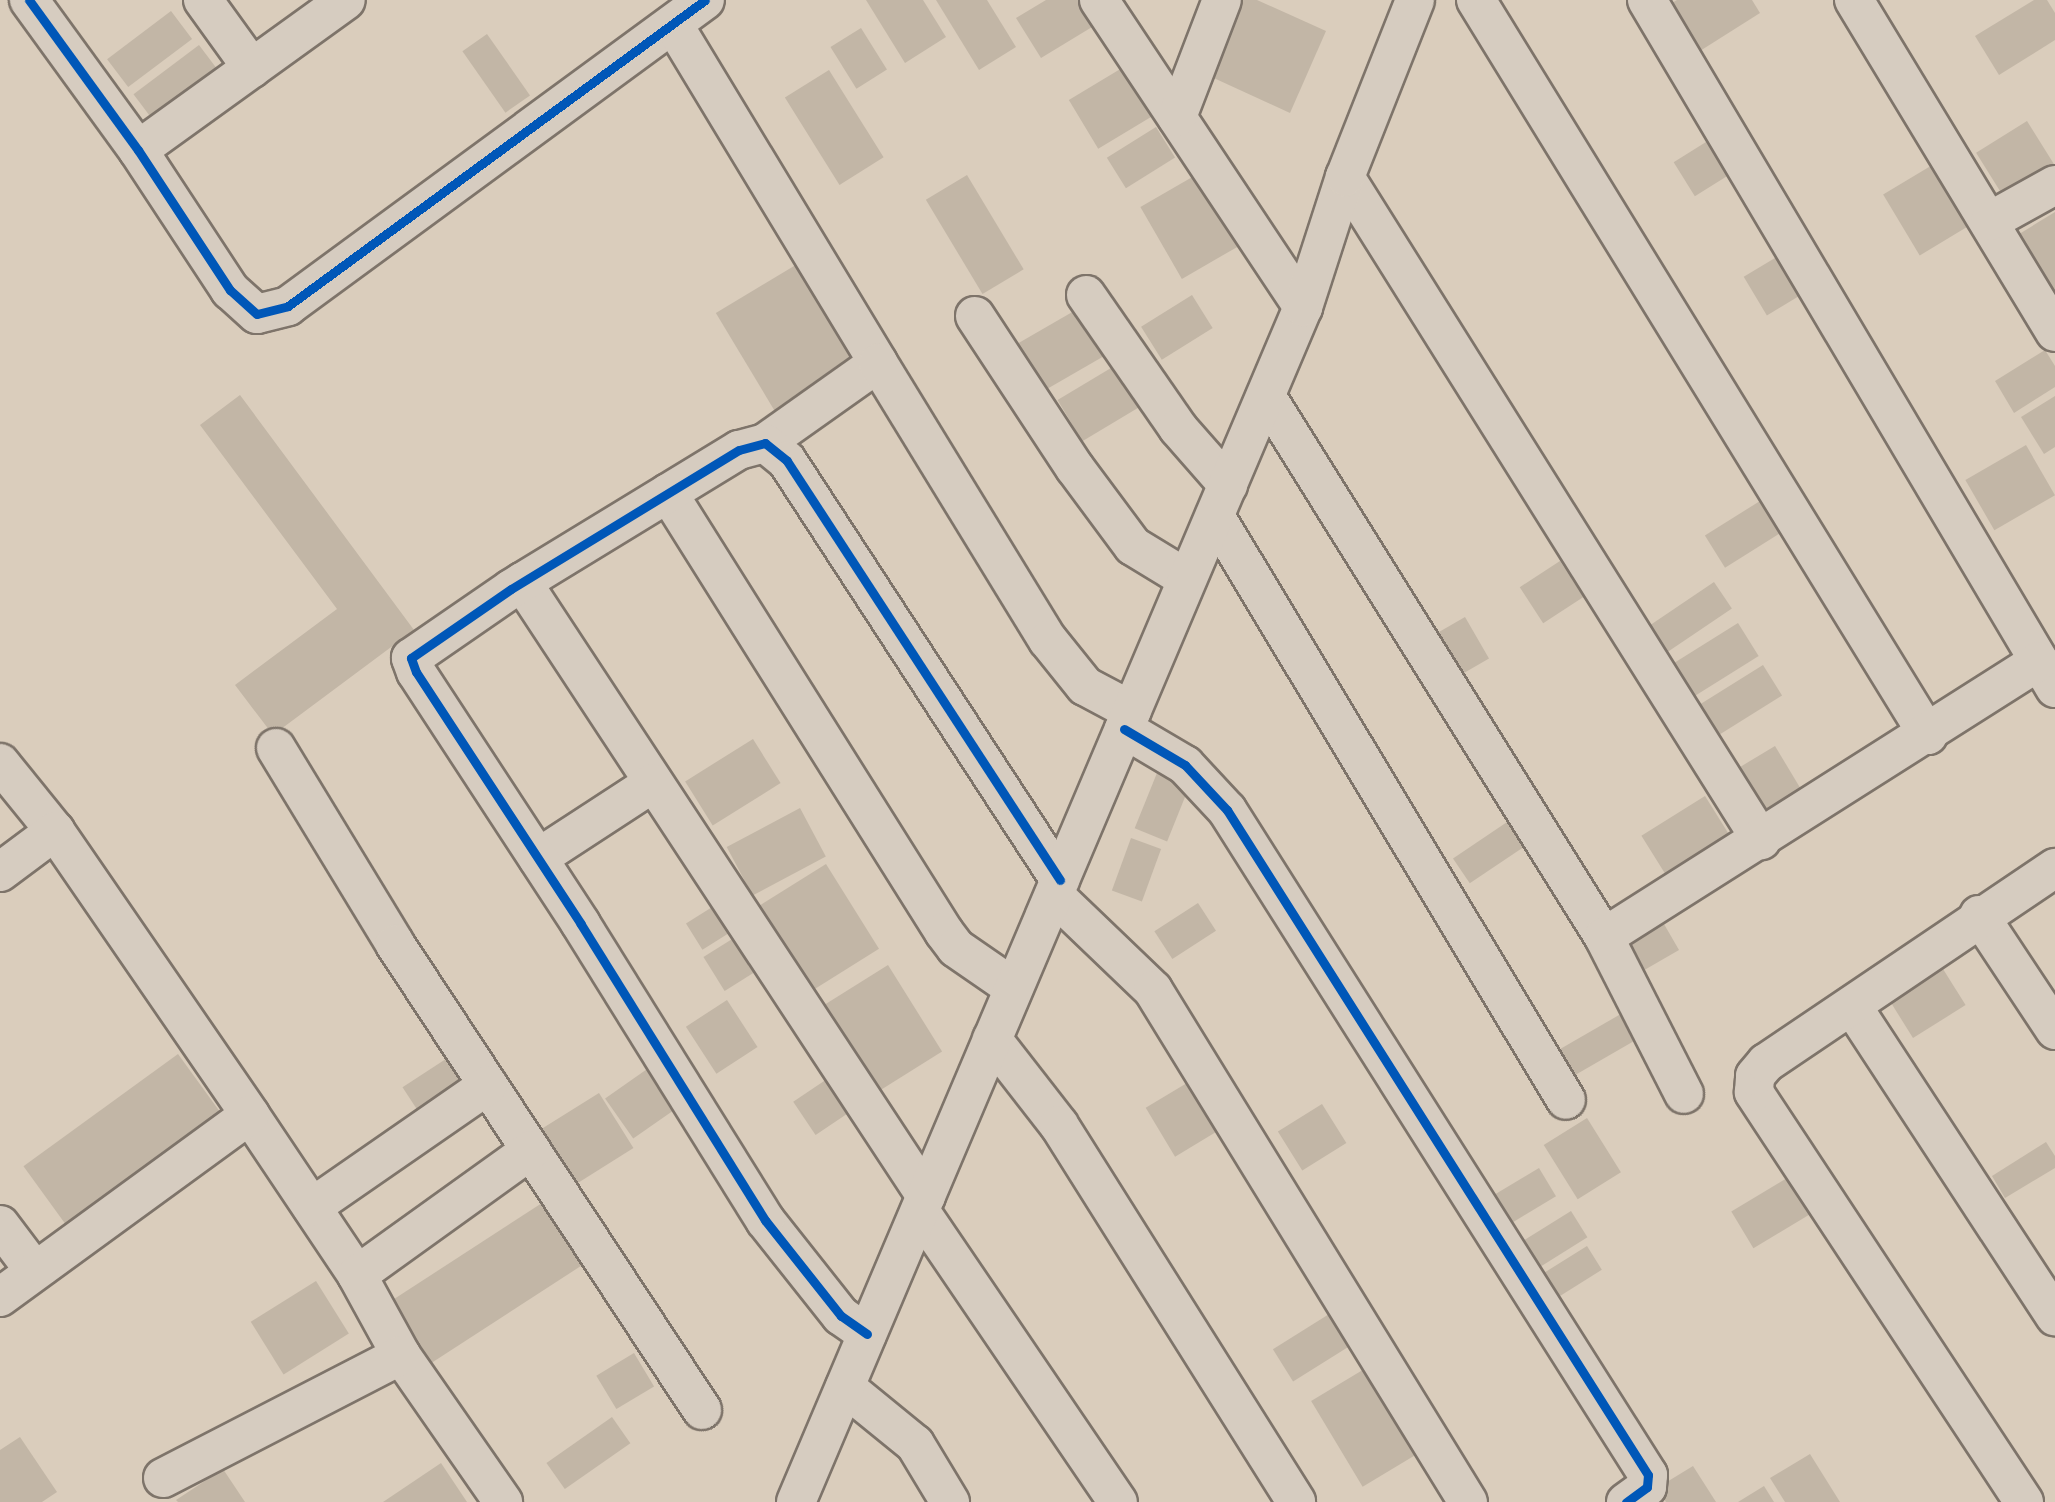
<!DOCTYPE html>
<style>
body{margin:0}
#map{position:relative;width:2055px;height:1502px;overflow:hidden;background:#dacdbc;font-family:Pangolin,sans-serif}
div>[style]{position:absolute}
.building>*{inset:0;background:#c2b6a6;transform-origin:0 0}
.roads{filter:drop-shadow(2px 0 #7e746a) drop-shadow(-2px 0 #7e746a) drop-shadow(0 2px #7e746a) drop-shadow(0 -2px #7e746a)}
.minor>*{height:38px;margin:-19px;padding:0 19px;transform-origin:19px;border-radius:19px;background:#d6ccc0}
.tertiary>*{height:38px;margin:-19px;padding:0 19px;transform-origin:19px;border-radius:19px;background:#d6ccc0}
.cycleway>*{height:9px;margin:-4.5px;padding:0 4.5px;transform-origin:4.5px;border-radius:4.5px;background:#0057b8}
span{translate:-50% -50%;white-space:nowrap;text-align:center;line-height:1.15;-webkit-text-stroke:5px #e7ceaf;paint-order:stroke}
</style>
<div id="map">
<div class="building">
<div style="clip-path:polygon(866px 0,923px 0,946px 37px,905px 63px)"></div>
<div style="clip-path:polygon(936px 0,987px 0,1016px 47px,979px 70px)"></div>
<div style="clip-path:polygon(1046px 0,1082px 0,1097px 24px,1041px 58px,1016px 18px)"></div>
<div style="clip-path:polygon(1238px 0,1257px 0,1326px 31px,1290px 113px,1205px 74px)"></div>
<div style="clip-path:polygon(1677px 0,1752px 0,1760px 13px,1692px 56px,1662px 9px)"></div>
<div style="clip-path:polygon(2034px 0,2047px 0,2055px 13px,2055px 40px,1999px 75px,1975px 36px)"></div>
<div style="left:171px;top:11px;width:35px;height:80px;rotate:53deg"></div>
<div style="left:861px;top:28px;width:49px;height:36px;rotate:58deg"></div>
<div style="left:487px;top:34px;width:75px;height:30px;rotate:55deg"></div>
<div style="left:199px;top:45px;width:41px;height:82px;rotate:53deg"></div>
<div style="left:1122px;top:68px;width:57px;height:62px;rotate:59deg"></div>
<div style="left:829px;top:70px;width:103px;height:52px;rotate:58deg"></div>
<div style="left:2027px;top:121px;width:53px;height:60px;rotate:58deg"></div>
<div style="left:1156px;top:127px;width:36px;height:58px;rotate:58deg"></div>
<div style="left:1722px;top:132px;width:40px;height:57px;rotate:58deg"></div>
<div style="left:1944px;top:158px;width:71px;height:71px;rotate:59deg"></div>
<div style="left:1201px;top:172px;width:83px;height:70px;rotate:60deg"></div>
<div style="left:967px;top:175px;width:110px;height:48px;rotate:59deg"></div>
<div style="clip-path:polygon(2055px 212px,2055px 311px,2011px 239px)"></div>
<div style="left:1790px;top:249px;width:45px;height:54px;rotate:59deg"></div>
<div style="left:799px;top:263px;width:114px;height:97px;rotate:59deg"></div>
<div style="left:1192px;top:295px;width:39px;height:60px;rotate:58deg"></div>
<div style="left:1081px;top:307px;width:54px;height:75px;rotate:60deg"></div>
<div style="clip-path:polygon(2045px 350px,2055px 366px,2055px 387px,2014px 413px,1995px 381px)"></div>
<div style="left:1121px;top:362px;width:48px;height:74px;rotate:59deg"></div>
<div style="clip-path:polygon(240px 395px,414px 630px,273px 735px,235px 685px,337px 609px,200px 425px)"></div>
<div style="clip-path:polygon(2055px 396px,2055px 447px,2044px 454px,2021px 417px)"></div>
<div style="left:2026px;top:445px;width:58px;height:70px;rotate:60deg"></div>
<div style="left:1760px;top:501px;width:38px;height:65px;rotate:58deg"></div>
<div style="left:1560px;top:561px;width:43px;height:48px;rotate:57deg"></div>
<div style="left:1714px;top:582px;width:32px;height:79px;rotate:56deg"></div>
<div style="left:1465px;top:617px;width:48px;height:37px;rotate:60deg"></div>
<div style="left:1738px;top:623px;width:39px;height:82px;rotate:58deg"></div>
<div style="left:1763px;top:665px;width:36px;height:76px;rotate:58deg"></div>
<div style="left:753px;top:739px;width:52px;height:80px;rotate:58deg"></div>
<div style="left:1775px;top:746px;width:56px;height:46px;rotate:59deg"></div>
<div style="left:1159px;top:768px;width:35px;height:65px;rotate:22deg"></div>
<div style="left:1705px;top:796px;width:49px;height:75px;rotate:58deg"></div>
<div style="left:800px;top:808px;width:55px;height:83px;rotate:62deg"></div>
<div style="left:1516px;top:816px;width:30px;height:76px;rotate:56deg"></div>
<div style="left:1131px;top:838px;width:32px;height:56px;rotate:20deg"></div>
<div style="left:826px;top:864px;width:100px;height:80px;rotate:58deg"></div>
<div style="left:725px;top:899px;width:31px;height:46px;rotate:58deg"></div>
<div style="left:1198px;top:903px;width:33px;height:52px;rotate:57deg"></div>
<div style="left:1657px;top:912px;width:44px;height:47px;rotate:60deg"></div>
<div style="left:745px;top:931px;width:40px;height:49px;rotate:58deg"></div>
<div style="left:1938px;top:961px;width:52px;height:62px;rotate:58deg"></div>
<div style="left:888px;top:965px;width:102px;height:80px;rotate:58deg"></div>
<div style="left:727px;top:1000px;width:56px;height:49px;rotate:57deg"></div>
<div style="left:1626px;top:1011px;width:30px;height:89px;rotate:60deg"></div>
<div style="left:178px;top:1054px;width:79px;height:191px;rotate:54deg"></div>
<div style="left:452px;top:1055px;width:33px;height:59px;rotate:57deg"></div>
<div style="left:660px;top:1060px;width:49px;height:67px;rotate:55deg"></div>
<div style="left:833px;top:1075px;width:40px;height:48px;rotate:56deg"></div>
<div style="left:1192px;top:1080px;width:57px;height:54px;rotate:59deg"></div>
<div style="left:599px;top:1093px;width:65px;height:67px;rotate:58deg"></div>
<div style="left:1322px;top:1104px;width:46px;height:52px;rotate:58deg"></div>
<div style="left:1587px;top:1118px;width:64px;height:51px;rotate:58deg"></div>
<div style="clip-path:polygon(2046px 1142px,2055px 1156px,2055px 1168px,2005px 1198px,1992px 1176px)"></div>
<div style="left:1539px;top:1168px;width:33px;height:57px;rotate:59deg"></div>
<div style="left:1787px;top:1178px;width:43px;height:65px;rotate:59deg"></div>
<div style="left:542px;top:1203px;width:74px;height:180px;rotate:57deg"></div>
<div style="left:1571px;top:1211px;width:31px;height:56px;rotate:58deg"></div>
<div style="left:1587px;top:1246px;width:28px;height:55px;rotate:58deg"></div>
<div style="left:316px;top:1281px;width:62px;height:77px;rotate:58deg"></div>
<div style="left:1334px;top:1311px;width:38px;height:72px;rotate:58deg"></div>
<div style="left:634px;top:1353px;width:39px;height:44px;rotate:59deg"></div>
<div style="left:1366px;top:1368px;width:100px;height:64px;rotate:59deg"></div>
<div style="left:612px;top:1417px;width:32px;height:80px;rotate:55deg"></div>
<div style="clip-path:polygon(20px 1437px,57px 1492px,42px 1502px,0 1502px,0 1450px)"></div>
<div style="clip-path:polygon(1810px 1454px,1840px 1502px,1785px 1502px,1770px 1478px)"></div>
<div style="clip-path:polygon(441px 1463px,467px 1502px,383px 1502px)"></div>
<div style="clip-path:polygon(1693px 1466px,1716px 1502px,1666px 1502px,1657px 1488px)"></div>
<div style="clip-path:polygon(223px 1469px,245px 1502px,178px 1502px,176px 1500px)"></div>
<div style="clip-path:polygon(1764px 1486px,1774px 1502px,1738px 1502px)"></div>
</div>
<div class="roads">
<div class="minor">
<div style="left:29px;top:0;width:185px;rotate:54deg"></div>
<div style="left:138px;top:150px;width:168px;rotate:56.7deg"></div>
<div style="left:230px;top:290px;width:36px;rotate:42deg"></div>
<div style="left:257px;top:314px;width:32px;rotate:-14deg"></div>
<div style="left:288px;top:306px;width:517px;rotate:-36.27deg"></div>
<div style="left:203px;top:0;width:84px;rotate:54.2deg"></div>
<div style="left:1099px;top:0;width:369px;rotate:56.4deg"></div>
<div style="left:1476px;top:0;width:863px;rotate:58.41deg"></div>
<div style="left:1647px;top:0;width:800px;rotate:59.33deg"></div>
<div style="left:1854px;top:0;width:388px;rotate:58.8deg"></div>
<div style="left:673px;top:24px;width:396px;rotate:58.8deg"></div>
<div style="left:1177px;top:117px;width:125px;rotate:-69deg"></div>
<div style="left:138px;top:150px;width:256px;rotate:-35.8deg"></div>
<div style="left:1345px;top:177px;width:783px;rotate:57.89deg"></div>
<div style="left:1990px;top:221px;width:74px;rotate:-29deg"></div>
<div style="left:1086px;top:295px;width:162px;rotate:55.3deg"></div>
<div style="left:1178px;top:428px;width:76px;rotate:48.7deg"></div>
<div style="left:975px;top:316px;width:182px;rotate:56.7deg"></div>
<div style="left:1075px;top:468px;width:97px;rotate:53.4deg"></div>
<div style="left:1133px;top:546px;width:63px;rotate:31.4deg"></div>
<div style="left:1266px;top:396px;width:638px;rotate:58deg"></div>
<div style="left:1604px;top:937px;width:176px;rotate:63deg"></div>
<div style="left:765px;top:443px;width:138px;rotate:-35.3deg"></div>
<div style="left:878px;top:363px;width:325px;rotate:58.5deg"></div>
<div style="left:1048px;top:640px;width:59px;rotate:51.2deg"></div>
<div style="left:1085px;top:686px;width:53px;rotate:28deg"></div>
<div style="left:668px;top:493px;width:519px;rotate:57.84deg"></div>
<div style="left:944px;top:932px;width:20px;rotate:53deg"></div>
<div style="left:956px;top:948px;width:70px;rotate:34.6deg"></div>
<div style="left:1215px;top:516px;width:681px;rotate:58.99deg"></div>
<div style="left:522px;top:582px;width:735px;rotate:56.66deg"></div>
<div style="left:1124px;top:729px;width:71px;rotate:30.5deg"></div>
<div style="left:1185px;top:765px;width:62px;rotate:47deg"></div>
<div style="left:1227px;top:810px;width:787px;rotate:57.66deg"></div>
<div style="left:1648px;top:1475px;width:12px;rotate:95deg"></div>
<div style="left:1647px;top:1487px;width:26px;rotate:144deg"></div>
<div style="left:276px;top:748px;width:229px;rotate:58.7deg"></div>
<div style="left:395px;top:944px;width:558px;rotate:56.62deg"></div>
<div style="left:0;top:763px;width:87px;rotate:51deg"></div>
<div style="left:55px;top:831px;width:345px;rotate:55.5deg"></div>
<div style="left:250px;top:1115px;width:192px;rotate:56.2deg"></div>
<div style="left:357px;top:1275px;width:91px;rotate:61.2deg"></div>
<div style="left:401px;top:1355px;width:179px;rotate:55.2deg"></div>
<div style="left:538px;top:858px;width:137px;rotate:-33.1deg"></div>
<div style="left:0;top:872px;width:69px;rotate:-36.7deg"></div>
<div style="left:1054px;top:895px;width:137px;rotate:43.8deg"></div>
<div style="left:1153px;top:990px;width:601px;rotate:58.4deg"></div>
<div style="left:1979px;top:915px;width:138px;rotate:56.5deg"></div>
<div style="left:1604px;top:937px;width:515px;rotate:-32.39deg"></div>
<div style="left:1852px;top:1006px;width:371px;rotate:56.8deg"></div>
<div style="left:992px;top:1039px;width:109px;rotate:52.1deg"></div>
<div style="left:1059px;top:1125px;width:445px;rotate:57.8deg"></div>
<div style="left:312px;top:1207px;width:214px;rotate:-34.7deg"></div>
<div style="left:920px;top:1211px;width:352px;rotate:55.8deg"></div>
<div style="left:0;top:1225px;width:56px;rotate:52.9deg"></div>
<div style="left:357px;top:1275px;width:214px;rotate:-35.7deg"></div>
<div style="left:0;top:1297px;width:309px;rotate:-36.1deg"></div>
<div style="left:867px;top:1334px;width:32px;rotate:-145deg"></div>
<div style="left:841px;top:1316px;width:122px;rotate:-128.4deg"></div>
<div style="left:765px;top:1220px;width:349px;rotate:-121.9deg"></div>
<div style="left:581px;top:924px;width:301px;rotate:-123.2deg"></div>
<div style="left:416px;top:672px;width:15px;rotate:-110deg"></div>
<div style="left:411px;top:658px;width:121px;rotate:-34.6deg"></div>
<div style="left:511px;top:589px;width:267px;rotate:-31.4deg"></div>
<div style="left:739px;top:450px;width:27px;rotate:-15deg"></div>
<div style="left:765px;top:443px;width:28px;rotate:39deg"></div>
<div style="left:787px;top:461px;width:500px;rotate:56.91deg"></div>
<div style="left:845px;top:1387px;width:90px;rotate:39.2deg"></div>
<div style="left:915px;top:1444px;width:68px;rotate:58.9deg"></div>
<div style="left:163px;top:1478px;width:268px;rotate:-27.3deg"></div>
<div style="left:2024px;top:1502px;width:491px;rotate:-123.4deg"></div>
<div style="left:1754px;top:1092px;width:16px;rotate:-86deg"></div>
<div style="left:1755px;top:1076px;width:17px;rotate:-50deg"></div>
<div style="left:1766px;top:1063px;width:349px;rotate:-34deg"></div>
</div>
<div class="tertiary">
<div style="left:796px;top:1502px;width:1298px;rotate:-67.01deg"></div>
<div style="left:1303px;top:307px;width:137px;rotate:-72.1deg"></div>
<div style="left:1345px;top:177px;width:190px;rotate:-68.4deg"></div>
</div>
</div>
<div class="cycleway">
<div style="left:29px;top:0;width:185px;rotate:54deg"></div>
<div style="left:138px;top:150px;width:168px;rotate:56.7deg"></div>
<div style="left:230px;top:290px;width:36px;rotate:42deg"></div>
<div style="left:257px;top:314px;width:32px;rotate:-14deg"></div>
<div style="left:288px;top:306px;width:517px;rotate:-36.27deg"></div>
<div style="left:1124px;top:729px;width:71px;rotate:30.5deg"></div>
<div style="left:1185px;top:765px;width:62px;rotate:47deg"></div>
<div style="left:1227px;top:810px;width:787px;rotate:57.66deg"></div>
<div style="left:1648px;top:1475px;width:12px;rotate:95deg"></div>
<div style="left:1647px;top:1487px;width:26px;rotate:144deg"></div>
<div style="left:867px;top:1334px;width:32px;rotate:-145deg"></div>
<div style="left:841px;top:1316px;width:122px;rotate:-128.4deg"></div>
<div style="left:765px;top:1220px;width:349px;rotate:-121.9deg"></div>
<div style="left:581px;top:924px;width:301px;rotate:-123.2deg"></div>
<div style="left:416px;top:672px;width:15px;rotate:-110deg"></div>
<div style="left:411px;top:658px;width:121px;rotate:-34.6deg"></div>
<div style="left:511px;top:589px;width:267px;rotate:-31.4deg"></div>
<div style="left:739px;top:450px;width:27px;rotate:-15deg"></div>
<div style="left:765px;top:443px;width:28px;rotate:39deg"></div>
<div style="left:787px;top:461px;width:500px;rotate:56.91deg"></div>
</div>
</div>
